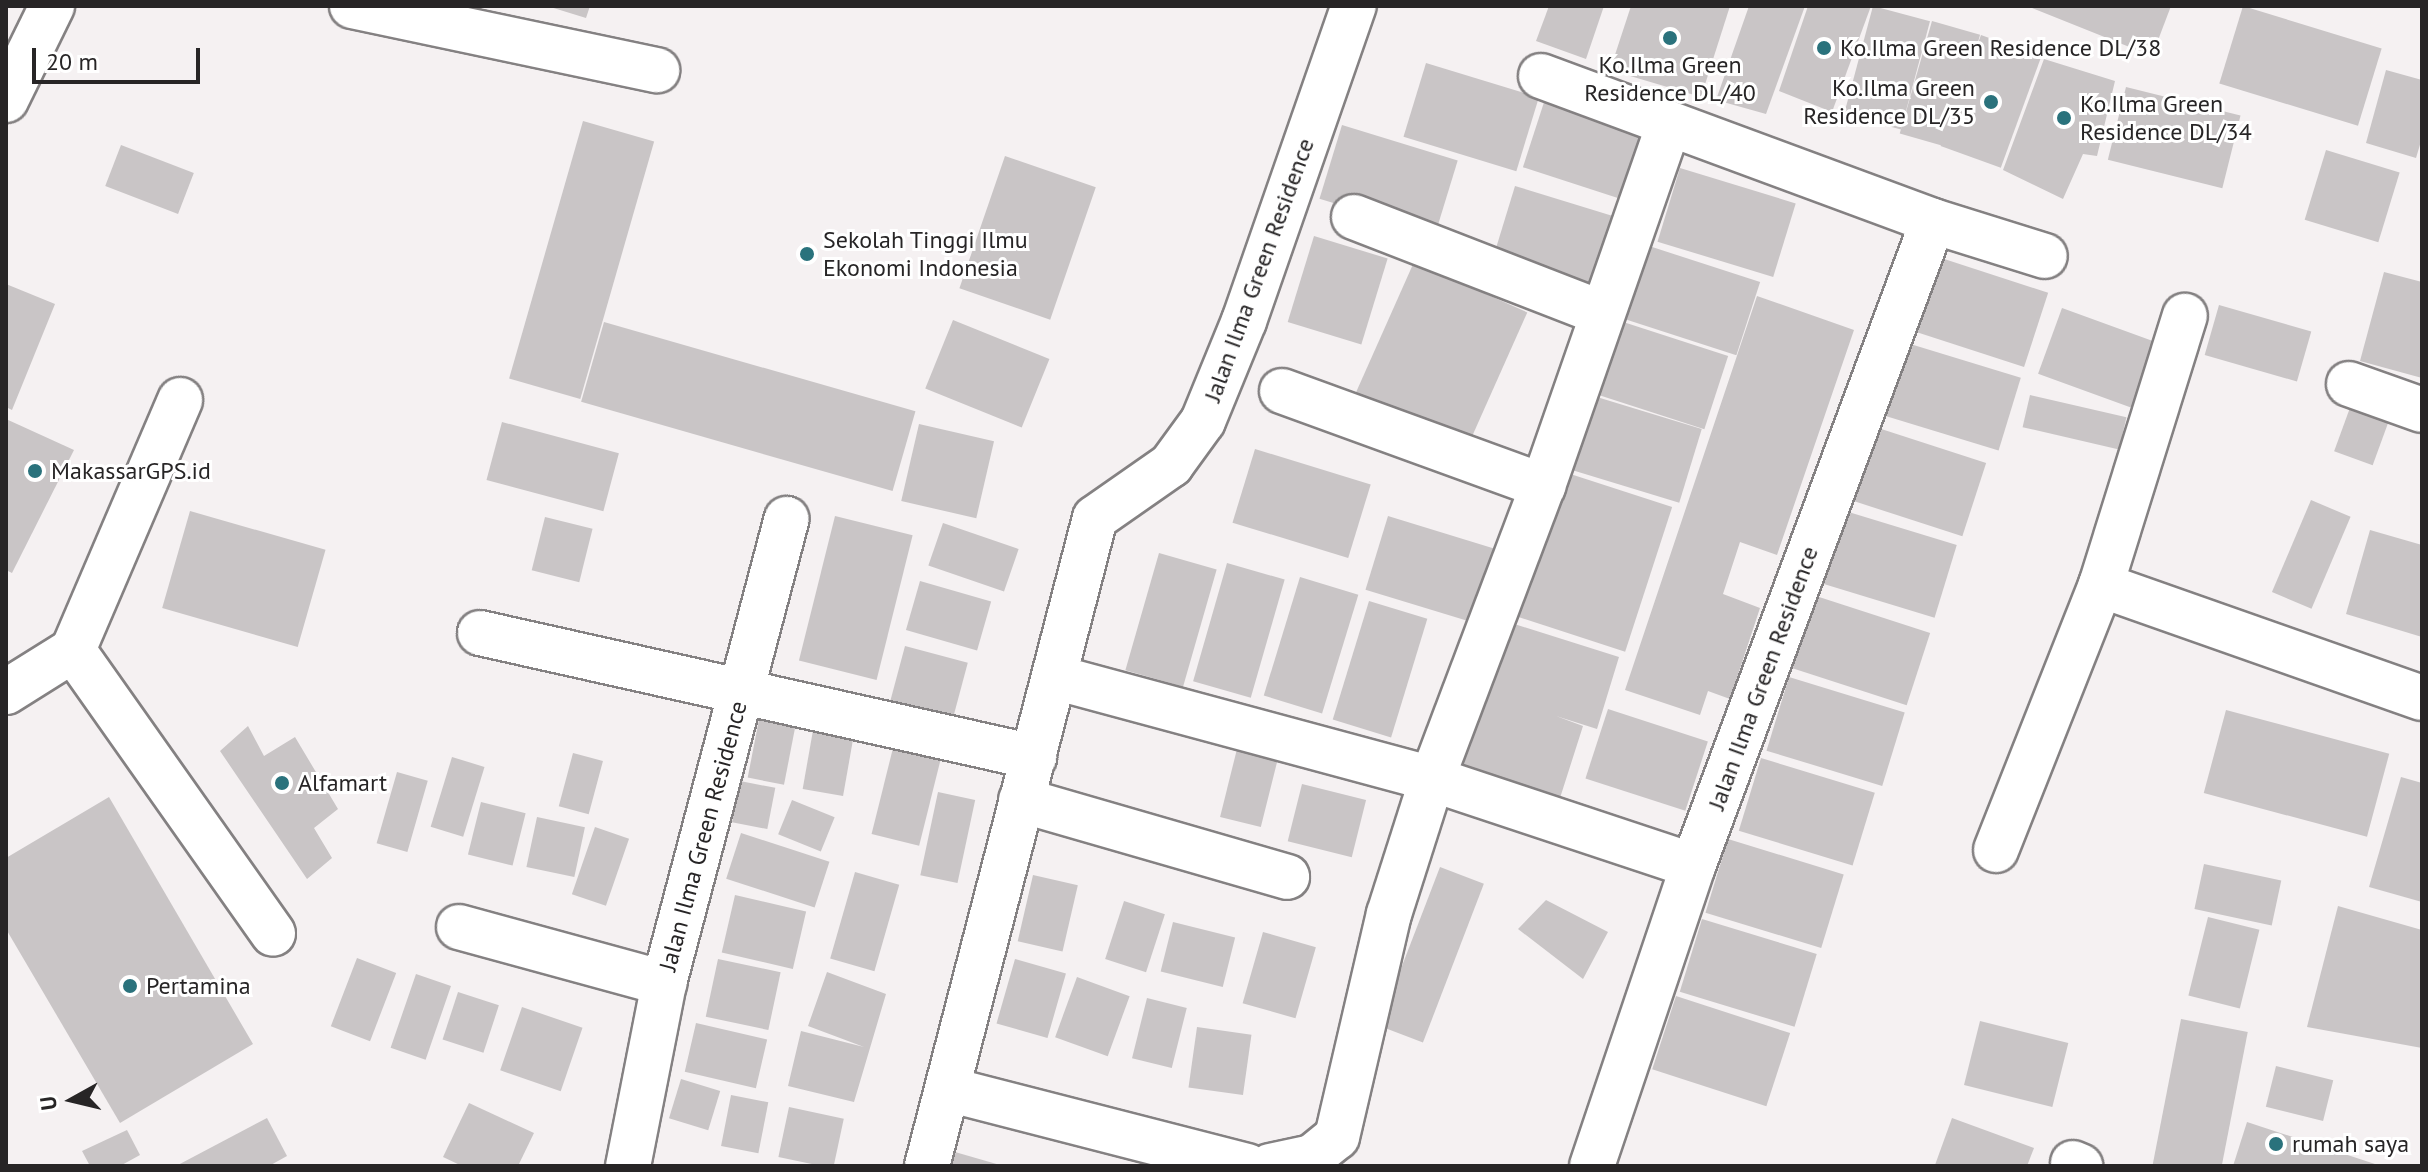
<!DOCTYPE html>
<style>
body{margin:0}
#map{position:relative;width:2428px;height:1172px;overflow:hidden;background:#f5f1f2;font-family:"PT Sans",sans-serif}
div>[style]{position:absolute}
.building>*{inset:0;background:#c9c5c6;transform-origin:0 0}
.roads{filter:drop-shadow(2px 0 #848182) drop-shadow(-2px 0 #848182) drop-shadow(0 2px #848182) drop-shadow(0 -2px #848182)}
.minor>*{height:44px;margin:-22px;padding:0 22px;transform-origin:22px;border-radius:22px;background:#fff}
.dots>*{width:22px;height:22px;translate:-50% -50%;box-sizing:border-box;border:4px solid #fff;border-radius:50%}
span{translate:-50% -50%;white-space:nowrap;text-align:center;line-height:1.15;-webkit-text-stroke:6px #fff;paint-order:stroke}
.poi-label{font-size:24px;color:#272526}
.left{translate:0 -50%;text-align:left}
.right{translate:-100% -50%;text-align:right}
.street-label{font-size:24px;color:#272526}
.frame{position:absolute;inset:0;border:8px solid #272526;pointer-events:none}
.north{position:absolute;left:32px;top:1060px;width:80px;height:80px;-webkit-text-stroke:6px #fff;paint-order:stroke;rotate:262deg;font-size:22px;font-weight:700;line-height:32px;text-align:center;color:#272526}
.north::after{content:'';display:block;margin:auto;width:28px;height:36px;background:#272526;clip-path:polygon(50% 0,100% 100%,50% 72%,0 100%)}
.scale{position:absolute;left:32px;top:48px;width:168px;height:36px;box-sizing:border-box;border:4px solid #272526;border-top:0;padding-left:10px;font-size:24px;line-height:28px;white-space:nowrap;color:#272526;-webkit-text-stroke:6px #fff;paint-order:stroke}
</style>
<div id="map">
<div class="building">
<div style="clip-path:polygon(547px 6px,590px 6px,586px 18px)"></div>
<div style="clip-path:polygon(1549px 6px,1604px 6px,1586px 59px,1536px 41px)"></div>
<div style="clip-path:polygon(1631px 6px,1730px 6px,1701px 97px,1610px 70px)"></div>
<div style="clip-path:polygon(1749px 6px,1805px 6px,1766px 114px,1716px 100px)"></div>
<div style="clip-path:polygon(1808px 6px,1871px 6px,1832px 112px,1779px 91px)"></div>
<div style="left:1873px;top:6px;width:59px;height:112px;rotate:15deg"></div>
<div style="clip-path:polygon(2027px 6px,2171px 6px,2152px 56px)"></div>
<div style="left:2243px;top:6px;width:145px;height:81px;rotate:17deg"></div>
<div style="left:1932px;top:21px;width:50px;height:117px;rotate:16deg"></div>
<div style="left:1981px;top:35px;width:64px;height:118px;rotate:20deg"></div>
<div style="clip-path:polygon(2044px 59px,2115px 81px,2097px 156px,2083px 154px,2063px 199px,2003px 170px)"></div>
<div style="left:1426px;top:63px;width:118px;height:77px;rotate:17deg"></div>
<div style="clip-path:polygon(2386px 70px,2422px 80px,2422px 138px,2416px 158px,2366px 143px)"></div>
<div style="left:2126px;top:87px;width:118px;height:75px;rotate:14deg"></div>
<div style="left:1547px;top:93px;width:120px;height:78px;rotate:18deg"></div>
<div style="left:583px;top:121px;width:74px;height:268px;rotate:16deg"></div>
<div style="left:1342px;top:125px;width:121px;height:77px;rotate:17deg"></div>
<div style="left:121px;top:145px;width:78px;height:44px;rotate:21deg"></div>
<div style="left:2326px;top:150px;width:77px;height:73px;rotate:17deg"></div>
<div style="left:1005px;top:156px;width:96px;height:140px;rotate:19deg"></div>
<div style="left:1680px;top:168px;width:121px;height:77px;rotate:17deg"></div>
<div style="left:1515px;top:186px;width:121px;height:76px;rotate:17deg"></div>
<div style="left:1314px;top:236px;width:77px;height:90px;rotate:17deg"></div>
<div style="left:1646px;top:245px;width:120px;height:77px;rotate:18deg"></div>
<div style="left:1935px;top:256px;width:119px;height:78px;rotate:18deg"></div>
<div style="left:1414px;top:262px;width:124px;height:143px;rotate:24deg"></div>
<div style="clip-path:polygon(2384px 272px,2422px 282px,2422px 378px,2360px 361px)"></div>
<div style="clip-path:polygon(6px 284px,55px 304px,12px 410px,6px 407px)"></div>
<div style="clip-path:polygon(1757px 296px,1854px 330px,1777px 555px,1740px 542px,1723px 594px,1760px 608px,1730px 699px,1708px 691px,1700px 715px,1625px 690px)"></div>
<div style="left:2219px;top:305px;width:96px;height:52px;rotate:16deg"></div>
<div style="left:2062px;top:308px;width:101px;height:70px;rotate:20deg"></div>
<div style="left:1614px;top:319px;width:120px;height:77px;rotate:18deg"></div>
<div style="left:953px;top:320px;width:104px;height:74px;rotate:22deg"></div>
<div style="left:604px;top:322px;width:324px;height:83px;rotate:16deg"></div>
<div style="left:1907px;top:343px;width:119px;height:76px;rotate:17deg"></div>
<div style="left:1587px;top:394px;width:120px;height:77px;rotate:17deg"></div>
<div style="left:2355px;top:394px;width:41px;height:61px;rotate:20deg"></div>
<div style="left:2030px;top:395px;width:99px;height:33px;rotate:13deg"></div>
<div style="clip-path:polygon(6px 419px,74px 450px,12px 573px,6px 570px)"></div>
<div style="left:502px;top:422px;width:121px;height:60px;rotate:15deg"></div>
<div style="left:919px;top:424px;width:77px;height:79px;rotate:13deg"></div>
<div style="left:1872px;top:426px;width:120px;height:77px;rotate:18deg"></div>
<div style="left:1255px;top:449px;width:121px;height:77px;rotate:17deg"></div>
<div style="left:1558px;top:470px;width:120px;height:152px;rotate:18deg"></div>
<div style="left:2311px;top:500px;width:43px;height:100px;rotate:23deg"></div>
<div style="left:1842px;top:510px;width:120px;height:76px;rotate:17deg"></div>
<div style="left:190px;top:511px;width:141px;height:101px;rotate:16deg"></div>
<div style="left:835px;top:516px;width:80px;height:149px;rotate:14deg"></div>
<div style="left:1388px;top:516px;width:121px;height:77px;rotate:17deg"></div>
<div style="left:545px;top:517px;width:49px;height:55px;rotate:14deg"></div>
<div style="left:943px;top:523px;width:80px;height:45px;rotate:19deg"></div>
<div style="clip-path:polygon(2370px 530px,2422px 545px,2422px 637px,2346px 614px)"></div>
<div style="left:1159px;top:553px;width:60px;height:122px;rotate:16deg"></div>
<div style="left:1227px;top:563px;width:60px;height:123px;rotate:16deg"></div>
<div style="left:1300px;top:577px;width:61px;height:124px;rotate:17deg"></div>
<div style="left:920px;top:581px;width:74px;height:51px;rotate:16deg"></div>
<div style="left:1816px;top:596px;width:120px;height:76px;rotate:18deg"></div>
<div style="left:1369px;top:601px;width:61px;height:124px;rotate:17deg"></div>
<div style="clip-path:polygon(1505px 621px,1619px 657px,1597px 729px,1556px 716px,1583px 726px,1560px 798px,1444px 763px)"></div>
<div style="left:905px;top:646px;width:65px;height:62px;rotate:15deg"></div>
<div style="left:1789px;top:677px;width:121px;height:77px;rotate:17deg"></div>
<div style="left:762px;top:704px;width:37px;height:75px;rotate:11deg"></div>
<div style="left:1608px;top:709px;width:105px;height:73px;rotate:18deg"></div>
<div style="left:2226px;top:710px;width:169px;height:86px;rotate:15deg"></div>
<div style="left:815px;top:719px;width:41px;height:71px;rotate:10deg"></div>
<div style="clip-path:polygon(248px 726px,264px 756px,295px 737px,338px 809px,314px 828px,332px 858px,307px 879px,220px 751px)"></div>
<div style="left:896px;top:736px;width:49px;height:101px;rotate:14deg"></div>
<div style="left:1237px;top:749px;width:42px;height:70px;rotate:14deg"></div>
<div style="left:573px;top:753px;width:31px;height:55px;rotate:15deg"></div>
<div style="left:452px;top:757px;width:34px;height:73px;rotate:17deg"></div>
<div style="left:1761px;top:758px;width:119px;height:76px;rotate:17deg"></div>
<div style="left:397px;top:772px;width:32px;height:74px;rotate:16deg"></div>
<div style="clip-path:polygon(2401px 777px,2422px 783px,2422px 902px,2369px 887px)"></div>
<div style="left:740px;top:781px;width:36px;height:42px;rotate:11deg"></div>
<div style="left:1302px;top:784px;width:66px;height:59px;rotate:14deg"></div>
<div style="left:938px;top:792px;width:38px;height:85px;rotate:12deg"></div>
<div style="clip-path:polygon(109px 797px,253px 1044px,120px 1123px,6px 929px,6px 858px)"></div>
<div style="left:792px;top:800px;width:46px;height:37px;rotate:22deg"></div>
<div style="left:481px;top:802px;width:46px;height:54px;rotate:14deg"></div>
<div style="left:537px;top:817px;width:49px;height:51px;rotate:12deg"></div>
<div style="left:595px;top:827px;width:36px;height:71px;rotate:19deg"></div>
<div style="left:741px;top:833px;width:93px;height:48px;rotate:18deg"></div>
<div style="left:1728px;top:839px;width:121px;height:77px;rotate:17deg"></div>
<div style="left:2204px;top:864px;width:79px;height:46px;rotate:12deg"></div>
<div style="left:1440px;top:867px;width:47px;height:170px;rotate:21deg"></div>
<div style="left:855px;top:872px;width:46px;height:90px;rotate:16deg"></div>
<div style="left:1033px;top:875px;width:46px;height:68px;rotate:13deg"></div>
<div style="left:735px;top:895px;width:73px;height:59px;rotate:13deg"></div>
<div style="clip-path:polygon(1546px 900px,1608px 932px,1583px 979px,1518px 929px)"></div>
<div style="left:1124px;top:901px;width:43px;height:61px;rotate:18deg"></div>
<div style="clip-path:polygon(2338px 906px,2422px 930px,2422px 1048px,2307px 1027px)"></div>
<div style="left:2208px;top:917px;width:53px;height:81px;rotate:14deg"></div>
<div style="left:1702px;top:919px;width:120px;height:76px;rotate:17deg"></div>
<div style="left:1173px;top:922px;width:64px;height:51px;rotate:14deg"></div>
<div style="left:1263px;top:932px;width:55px;height:74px;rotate:16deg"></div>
<div style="left:357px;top:958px;width:42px;height:73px;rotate:21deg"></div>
<div style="left:718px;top:959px;width:64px;height:59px;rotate:12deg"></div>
<div style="left:1015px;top:959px;width:53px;height:67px;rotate:16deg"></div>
<div style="clip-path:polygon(827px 972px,886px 994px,854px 1102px,788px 1086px,801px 1031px,864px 1047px,808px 1026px)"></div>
<div style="left:416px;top:974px;width:37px;height:78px;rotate:19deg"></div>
<div style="left:1077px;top:977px;width:56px;height:64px;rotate:20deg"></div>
<div style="left:458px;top:992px;width:43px;height:50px;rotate:18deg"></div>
<div style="left:1676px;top:996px;width:120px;height:77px;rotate:18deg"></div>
<div style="left:1147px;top:998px;width:41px;height:62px;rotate:14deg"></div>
<div style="left:522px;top:1007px;width:64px;height:67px;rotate:19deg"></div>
<div style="left:2181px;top:1019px;width:68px;height:150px;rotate:11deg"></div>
<div style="left:1980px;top:1021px;width:91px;height:66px;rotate:14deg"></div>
<div style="left:696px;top:1023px;width:73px;height:50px;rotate:13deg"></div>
<div style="left:1197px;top:1027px;width:55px;height:61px;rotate:8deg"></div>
<div style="left:2276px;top:1066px;width:59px;height:42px;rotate:14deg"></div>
<div style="left:681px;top:1079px;width:41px;height:41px;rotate:17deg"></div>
<div style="left:731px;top:1095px;width:38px;height:52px;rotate:11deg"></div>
<div style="clip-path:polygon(469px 1103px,534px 1133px,518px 1166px,462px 1166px,443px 1157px)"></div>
<div style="left:789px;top:1107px;width:56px;height:51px;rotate:12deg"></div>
<div style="clip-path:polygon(267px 1118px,287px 1156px,269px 1166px,176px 1166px)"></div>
<div style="clip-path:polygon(1952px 1118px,2034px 1148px,2027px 1166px,1935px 1165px)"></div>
<div style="clip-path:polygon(2247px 1122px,2378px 1165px,2378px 1166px,2233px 1166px)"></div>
<div style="clip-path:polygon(127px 1130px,140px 1155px,120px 1166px,90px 1166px,82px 1151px)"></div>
<div style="clip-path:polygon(955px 1152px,1000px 1165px,1000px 1166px,951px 1166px)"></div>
</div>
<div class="roads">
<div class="minor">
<div style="left:352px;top:6px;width:312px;rotate:11.9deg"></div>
<div style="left:1541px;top:76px;width:418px;rotate:20.3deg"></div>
<div style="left:1933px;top:221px;width:117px;rotate:17.4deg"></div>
<div style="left:6px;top:100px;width:105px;rotate:-63.9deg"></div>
<div style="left:1354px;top:217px;width:265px;rotate:21.2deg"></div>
<div style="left:2349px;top:384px;width:77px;rotate:19.6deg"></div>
<div style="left:1282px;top:391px;width:278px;rotate:20deg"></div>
<div style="left:2101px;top:585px;width:340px;rotate:19.4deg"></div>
<div style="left:480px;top:633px;width:568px;rotate:12.62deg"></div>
<div style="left:73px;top:650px;width:347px;rotate:54.8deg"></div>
<div style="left:1058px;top:678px;width:387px;rotate:15.1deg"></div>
<div style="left:1432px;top:779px;width:275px;rotate:18.4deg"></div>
<div style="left:6px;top:692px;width:79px;rotate:-32.1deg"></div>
<div style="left:73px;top:650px;width:272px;rotate:-66.8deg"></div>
<div style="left:1021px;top:800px;width:277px;rotate:16.1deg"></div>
<div style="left:1996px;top:850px;width:285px;rotate:-68.4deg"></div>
<div style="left:2101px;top:585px;width:282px;rotate:-72.7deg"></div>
<div style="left:459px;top:927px;width:213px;rotate:15.3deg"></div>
<div style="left:664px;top:983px;width:187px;rotate:101.1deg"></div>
<div style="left:664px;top:983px;width:480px;rotate:-75.2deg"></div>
<div style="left:951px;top:1090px;width:306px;rotate:14.4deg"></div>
<div style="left:2073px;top:1163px;width:8px;rotate:23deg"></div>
<div style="left:927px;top:1166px;width:669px;rotate:-75.47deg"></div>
<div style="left:1095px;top:518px;width:93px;rotate:-34.9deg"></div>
<div style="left:1171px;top:465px;width:54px;rotate:-54deg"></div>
<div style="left:1203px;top:421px;width:108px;rotate:-67.7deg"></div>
<div style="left:1244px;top:321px;width:334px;rotate:-70.8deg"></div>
<div style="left:1270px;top:1166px;width:43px;rotate:-12.1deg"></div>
<div style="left:1312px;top:1157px;width:32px;rotate:-39deg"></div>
<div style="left:1337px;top:1137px;width:229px;rotate:-76.9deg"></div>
<div style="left:1389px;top:914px;width:142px;rotate:-72.3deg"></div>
<div style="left:1432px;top:779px;width:313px;rotate:-69.3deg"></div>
<div style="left:1543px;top:486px;width:382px;rotate:-70.8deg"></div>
<div style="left:1592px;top:1166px;width:317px;rotate:-71.4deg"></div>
<div style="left:1693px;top:866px;width:688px;rotate:-69.59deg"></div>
</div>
</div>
<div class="dots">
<div style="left:1670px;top:38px;background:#2a727c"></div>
<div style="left:1824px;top:48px;background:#2a727c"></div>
<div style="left:1991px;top:102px;background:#2a727c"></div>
<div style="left:2064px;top:118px;background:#2a727c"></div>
<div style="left:807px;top:254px;background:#2a727c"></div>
<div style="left:35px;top:471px;background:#2a727c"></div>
<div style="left:282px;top:783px;background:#2a727c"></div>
<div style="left:130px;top:986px;background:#2a727c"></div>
<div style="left:2276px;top:1144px;background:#2a727c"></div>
</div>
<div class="poi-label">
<span class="left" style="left:1840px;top:48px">Ko.Ilma Green Residence DL/38</span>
<span style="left:1670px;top:79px">Ko.Ilma Green<br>Residence DL/40</span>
<span class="right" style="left:1975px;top:102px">Ko.Ilma Green<br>Residence DL/35</span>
<span class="left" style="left:2080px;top:118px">Ko.Ilma Green<br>Residence DL/34</span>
<span class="left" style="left:823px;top:254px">Sekolah Tinggi Ilmu<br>Ekonomi Indonesia</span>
<span class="left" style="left:51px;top:471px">MakassarGPS.id</span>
<span class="left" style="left:298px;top:783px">Alfamart</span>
<span class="left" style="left:146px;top:986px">Pertamina</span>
<span class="left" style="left:2292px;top:1144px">rumah saya</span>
</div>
<div class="street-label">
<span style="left:1259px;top:270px;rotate:-70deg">Jalan Ilma Green Residence</span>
<span style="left:1763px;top:678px;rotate:-70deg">Jalan Ilma Green Residence</span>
<span style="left:703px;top:836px;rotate:-75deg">Jalan Ilma Green Residence</span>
</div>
<div class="frame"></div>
<div class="north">U</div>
<div class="scale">20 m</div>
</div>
